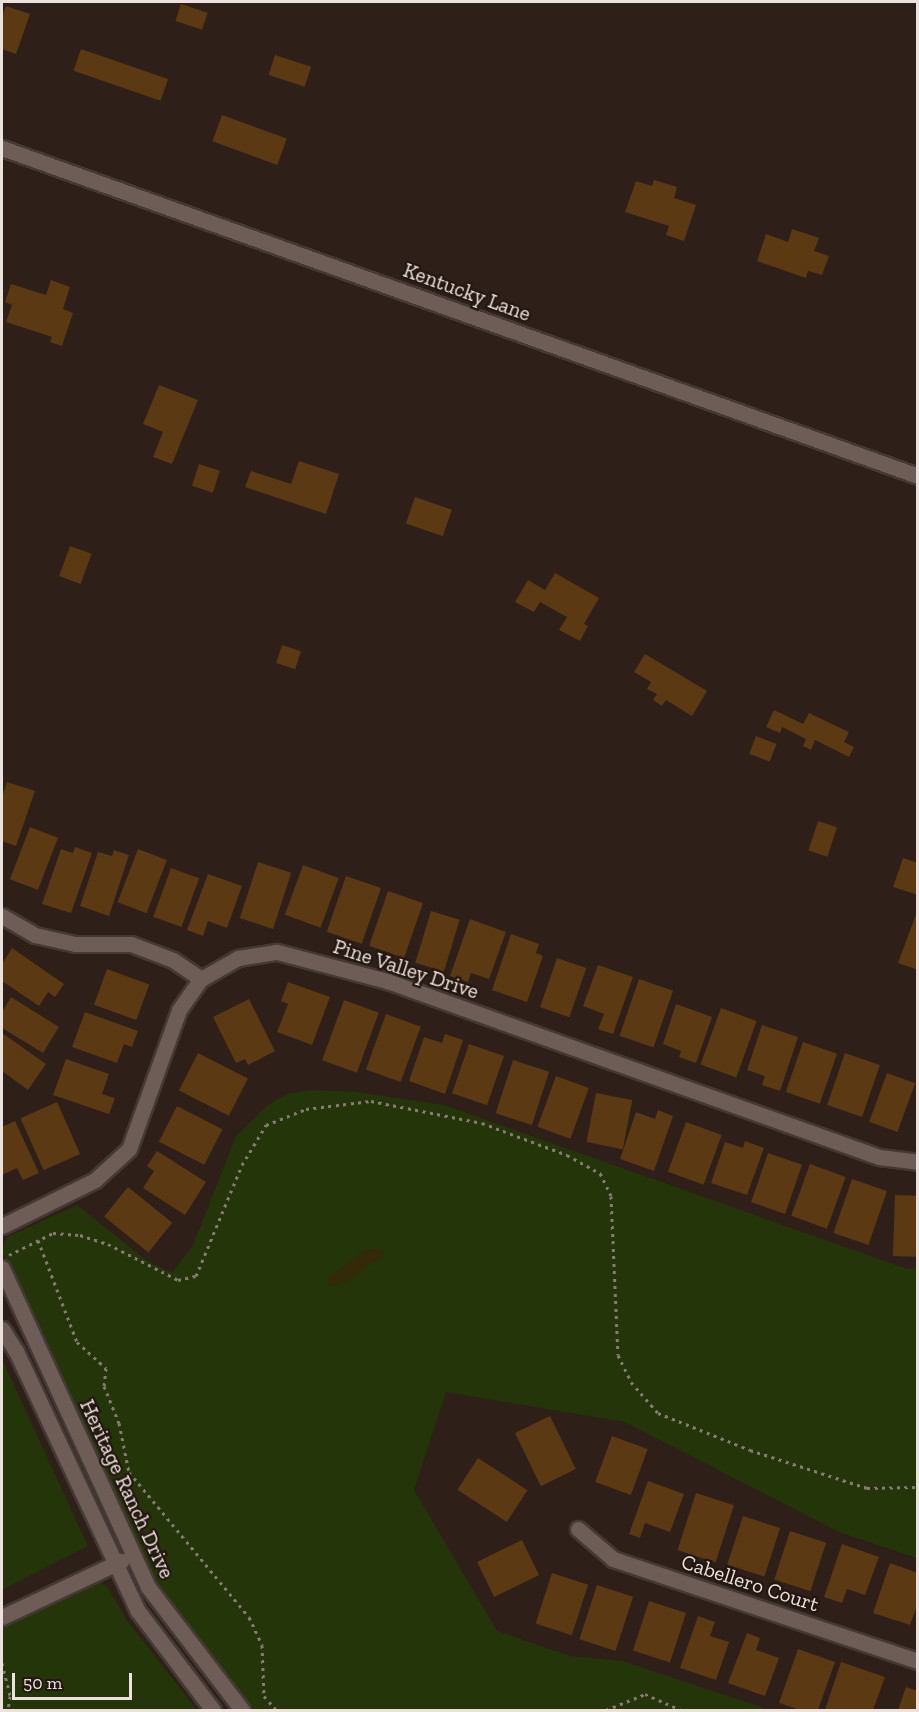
<!DOCTYPE html>
<style>
body{margin:0}
#map{position:relative;width:919px;height:1712px;overflow:hidden;background:#2e1f19;font-family:"Zilla Slab",serif}
div>[style]{position:absolute}
.green>*{inset:0;background:#233509}
.sand>*{inset:0;background:#322a09}
.building>*{inset:0;background:#5a3913;transform-origin:0 0}
.path>*{height:3px;margin-top:-1.5px;transform-origin:0;background:repeating-linear-gradient(90deg,#877a75 0 3px,transparent 0 7.5px)}
.roads{filter:drop-shadow(2px 0 #443935) drop-shadow(-2px 0 #443935) drop-shadow(0 2px #443935) drop-shadow(0 -2px #443935)}
.minor>*{height:15px;margin:-7.5px;padding:0 7.5px;transform-origin:7.5px;border-radius:7.5px;background:#6e5d56}
span{translate:-50% -50%;white-space:nowrap;text-align:center;line-height:1.15;-webkit-text-stroke:4.5px #241610;paint-order:stroke}
.street-label{font-size:21px;color:#ece2dd}
.frame{position:absolute;inset:0;border:3px solid #ece2dd;pointer-events:none}
.scale{position:absolute;left:12px;top:1673px;width:120px;height:27px;box-sizing:border-box;border:3px solid #ece2dd;border-top:0;padding-left:8px;font-size:18px;line-height:21px;white-space:nowrap;color:#ece2dd;-webkit-text-stroke:4px #241610;paint-order:stroke}
</style>
<div id="map">
<div class="green">
<div style="clip-path:polygon(311px 1090px,357px 1092px,444px 1105px,907px 1269px,917px 1267px,917px 1558px,839px 1532px,625px 1422px,446px 1392px,414px 1490px,497px 1631px,570px 1656px,623px 1661px,769px 1710px,255px 1710px,173px 1606px,149px 1568px,2px 1252px,7px 1237px,77px 1205px,146px 1260px,172px 1273px,193px 1245px,236px 1136px,268px 1105px,288px 1094px)"></div>
<div style="clip-path:polygon(2px 1359px,88px 1546px,2px 1590px)"></div>
<div style="clip-path:polygon(94px 1580px,107px 1586px,126px 1619px,197px 1710px,2px 1710px,2px 1622px)"></div>
</div>
<div class="sand">
<div style="clip-path:polygon(367px 1249px,380px 1249px,384px 1255px,344px 1283px,330px 1287px,329px 1278px)"></div>
</div>
<div class="building">
<div style="left:181px;top:4px;width:28px;height:18px;rotate:18deg"></div>
<div style="clip-path:polygon(6px 6px,30px 14px,16px 54px,2px 49px,2px 16px)"></div>
<div style="left:81px;top:49px;width:92px;height:23px;rotate:19deg"></div>
<div style="left:275px;top:55px;width:38px;height:21px;rotate:18deg"></div>
<div style="left:222px;top:115px;width:69px;height:28px;rotate:20deg"></div>
<div style="clip-path:polygon(654px 180px,677px 187px,674px 198px,696px 205px,684px 241px,666px 235px,669px 226px,625px 212px,636px 181px,652px 186px)"></div>
<div style="clip-path:polygon(792px 229px,819px 238px,814px 251px,829px 256px,822px 275px,808px 271px,806px 278px,757px 261px,766px 234px,788px 242px)"></div>
<div style="clip-path:polygon(51px 280px,70px 287px,63px 309px,73px 313px,62px 346px,50px 342px,52px 337px,6px 322px,12px 305px,5px 302px,11px 284px,46px 295px)"></div>
<div style="clip-path:polygon(159px 385px,198px 400px,172px 464px,153px 457px,163px 432px,143px 424px)"></div>
<div style="clip-path:polygon(299px 461px,339px 474px,326px 514px,245px 487px,251px 471px,291px 484px)"></div>
<div style="left:199px;top:464px;width:22px;height:23px;rotate:18deg"></div>
<div style="left:415px;top:497px;width:39px;height:28px;rotate:19deg"></div>
<div style="left:70px;top:546px;width:23px;height:32px;rotate:20deg"></div>
<div style="clip-path:polygon(555px 573px,599px 598px,584px 624px,588px 626px,580px 641px,559px 630px,567px 617px,540px 602px,534px 612px,515px 602px,528px 580px,545px 590px)"></div>
<div style="left:282px;top:645px;width:20px;height:19px;rotate:18deg"></div>
<div style="clip-path:polygon(645px 654px,707px 691px,692px 716px,666px 700px,662px 706px,653px 700px,657px 694px,647px 689px,651px 682px,634px 672px)"></div>
<div style="clip-path:polygon(774px 710px,803px 724px,809px 713px,849px 732px,844px 742px,854px 747px,849px 757px,815px 740px,811px 750px,803px 746px,806px 739px,782px 727px,780px 733px,766px 727px)"></div>
<div style="left:756px;top:736px;width:22px;height:19px;rotate:21deg"></div>
<div style="clip-path:polygon(7px 782px,35px 791px,16px 846px,2px 841px,2px 797px)"></div>
<div style="left:818px;top:821px;width:20px;height:31px;rotate:18deg"></div>
<div style="left:30px;top:827px;width:30px;height:56px;rotate:21deg"></div>
<div style="clip-path:polygon(75px 847px,92px 853px,71px 913px,42px 904px,61px 849px,73px 853px)"></div>
<div style="left:138px;top:849px;width:31px;height:57px;rotate:21deg"></div>
<div style="clip-path:polygon(114px 850px,129px 855px,109px 916px,80px 906px,98px 852px,112px 856px)"></div>
<div style="clip-path:polygon(903px 858px,918px 863px,918px 895px,893px 887px)"></div>
<div style="left:258px;top:862px;width:35px;height:59px;rotate:18deg"></div>
<div style="left:303px;top:865px;width:38px;height:53px;rotate:20deg"></div>
<div style="left:171px;top:868px;width:30px;height:52px;rotate:20deg"></div>
<div style="clip-path:polygon(208px 874px,242px 886px,227px 928px,208px 921px,203px 936px,187px 930px)"></div>
<div style="left:346px;top:876px;width:37px;height:59px;rotate:19deg"></div>
<div style="left:388px;top:891px;width:37px;height:58px;rotate:19deg"></div>
<div style="clip-path:polygon(918px 909px,918px 970px,898px 963px)"></div>
<div style="left:431px;top:911px;width:30px;height:54px;rotate:17deg"></div>
<div style="clip-path:polygon(470px 919px,506px 932px,489px 979px,471px 973px,468px 982px,450px 976px)"></div>
<div style="clip-path:polygon(511px 934px,539px 944px,536px 953px,543px 956px,527px 1002px,492px 990px)"></div>
<div style="clip-path:polygon(12px 948px,64px 984px,55px 997px,48px 992px,39px 1006px,2px 981px,2px 964px)"></div>
<div style="left:557px;top:958px;width:31px;height:52px;rotate:19deg"></div>
<div style="clip-path:polygon(598px 965px,633px 977px,613px 1034px,598px 1029px,604px 1014px,583px 1006px)"></div>
<div style="left:107px;top:969px;width:45px;height:38px;rotate:20deg"></div>
<div style="left:639px;top:979px;width:36px;height:60px;rotate:19deg"></div>
<div style="clip-path:polygon(288px 982px,330px 997px,312px 1045px,277px 1032px,288px 1004px,281px 1001px)"></div>
<div style="clip-path:polygon(11px 997px,59px 1027px,43px 1053px,2px 1028px,2px 1012px)"></div>
<div style="clip-path:polygon(249px 999px,275px 1051px,248px 1065px,245px 1059px,236px 1063px,213px 1017px)"></div>
<div style="left:344px;top:1000px;width:37px;height:64px;rotate:20deg"></div>
<div style="clip-path:polygon(676px 1004px,712px 1017px,696px 1063px,679px 1057px,681px 1051px,663px 1044px)"></div>
<div style="left:721px;top:1008px;width:38px;height:60px;rotate:20deg"></div>
<div style="clip-path:polygon(85px 1012px,138px 1031px,132px 1047px,124px 1044px,117px 1063px,72px 1047px)"></div>
<div style="left:386px;top:1014px;width:37px;height:59px;rotate:20deg"></div>
<div style="clip-path:polygon(762px 1025px,798px 1037px,780px 1091px,762px 1085px,765px 1076px,747px 1070px)"></div>
<div style="clip-path:polygon(2px 1033px,46px 1064px,28px 1090px,2px 1071px)"></div>
<div style="clip-path:polygon(445px 1034px,463px 1040px,445px 1094px,409px 1081px,424px 1037px,442px 1043px)"></div>
<div style="left:803px;top:1042px;width:36px;height:53px;rotate:19deg"></div>
<div style="left:469px;top:1044px;width:37px;height:52px;rotate:19deg"></div>
<div style="left:198px;top:1053px;width:56px;height:42px;rotate:27deg"></div>
<div style="left:845px;top:1053px;width:37px;height:55px;rotate:19deg"></div>
<div style="clip-path:polygon(66px 1059px,109px 1074px,102px 1094px,115px 1098px,109px 1114px,53px 1095px)"></div>
<div style="left:513px;top:1060px;width:38px;height:56px;rotate:18deg"></div>
<div style="left:887px;top:1073px;width:30px;height:52px;rotate:20deg"></div>
<div style="left:556px;top:1076px;width:35px;height:54px;rotate:20deg"></div>
<div style="left:596px;top:1093px;width:37px;height:50px;rotate:11deg"></div>
<div style="left:57px;top:1102px;width:57px;height:40px;rotate:66deg"></div>
<div style="left:177px;top:1106px;width:51px;height:40px;rotate:27deg"></div>
<div style="clip-path:polygon(658px 1110px,673px 1116px,654px 1171px,620px 1159px,636px 1112px,655px 1119px)"></div>
<div style="clip-path:polygon(15px 1121px,39px 1173px,23px 1180px,17px 1168px,2px 1175px,2px 1127px)"></div>
<div style="left:686px;top:1122px;width:38px;height:53px;rotate:20deg"></div>
<div style="clip-path:polygon(745px 1141px,764px 1148px,747px 1195px,711px 1183px,725px 1142px,743px 1148px)"></div>
<div style="clip-path:polygon(157px 1151px,206px 1182px,185px 1215px,143px 1188px,154px 1171px,147px 1166px)"></div>
<div style="left:768px;top:1153px;width:36px;height:52px;rotate:19deg"></div>
<div style="left:810px;top:1164px;width:38px;height:55px;rotate:20deg"></div>
<div style="left:852px;top:1179px;width:37px;height:57px;rotate:19deg"></div>
<div style="left:128px;top:1187px;width:57px;height:38px;rotate:39deg"></div>
<div style="left:895px;top:1195px;width:23px;height:61px;rotate:2deg"></div>
<div style="left:550px;top:1416px;width:59px;height:39px;rotate:64deg"></div>
<div style="left:612px;top:1436px;width:38px;height:49px;rotate:20deg"></div>
<div style="left:478px;top:1458px;width:59px;height:38px;rotate:33deg"></div>
<div style="clip-path:polygon(648px 1481px,684px 1494px,670px 1532px,645px 1523px,640px 1538px,629px 1534px)"></div>
<div style="left:696px;top:1493px;width:40px;height:60px;rotate:18deg"></div>
<div style="left:743px;top:1516px;width:39px;height:51px;rotate:18deg"></div>
<div style="left:790px;top:1531px;width:38px;height:51px;rotate:18deg"></div>
<div style="left:522px;top:1540px;width:39px;height:50px;rotate:64deg"></div>
<div style="clip-path:polygon(842px 1544px,879px 1557px,865px 1595px,847px 1589px,842px 1603px,824px 1597px)"></div>
<div style="clip-path:polygon(890px 1563px,918px 1573px,918px 1603px,910px 1625px,873px 1613px)"></div>
<div style="left:552px;top:1573px;width:38px;height:53px;rotate:18deg"></div>
<div style="left:597px;top:1585px;width:38px;height:57px;rotate:18deg"></div>
<div style="left:649px;top:1601px;width:39px;height:52px;rotate:18deg"></div>
<div style="clip-path:polygon(698px 1616px,715px 1622px,710px 1636px,729px 1642px,716px 1680px,680px 1668px)"></div>
<div style="clip-path:polygon(747px 1633px,760px 1638px,756px 1650px,779px 1658px,765px 1696px,728px 1683px)"></div>
<div style="clip-path:polygon(798px 1649px,835px 1662px,818px 1710px,800px 1710px,779px 1703px)"></div>
<div style="clip-path:polygon(841px 1662px,885px 1677px,873px 1710px,825px 1710px)"></div>
<div style="clip-path:polygon(906px 1687px,918px 1691px,918px 1710px,898px 1710px)"></div>
</div>
<div class="path">
<div style="left:38px;top:1240px;width:109px;rotate:69.1deg"></div>
<div style="left:77px;top:1342px;width:39px;rotate:42deg"></div>
<div style="left:106px;top:1368px;width:18px;rotate:96deg"></div>
<div style="left:104px;top:1386px;width:40px;rotate:68deg"></div>
<div style="left:119px;top:1423px;width:50px;rotate:78.5deg"></div>
<div style="left:129px;top:1472px;width:188px;rotate:50.4deg"></div>
<div style="left:249px;top:1617px;width:31px;rotate:65deg"></div>
<div style="left:262px;top:1645px;width:51px;rotate:87.8deg"></div>
<div style="left:264px;top:1696px;width:18px;rotate:49deg"></div>
<div style="left:9px;top:1255px;width:49px;rotate:-26.6deg"></div>
<div style="left:53px;top:1233px;width:27px;rotate:4deg"></div>
<div style="left:80px;top:1235px;width:29px;rotate:18deg"></div>
<div style="left:108px;top:1244px;width:79px;rotate:27.2deg"></div>
<div style="left:178px;top:1280px;width:18px;rotate:-13deg"></div>
<div style="left:196px;top:1276px;width:120px;rotate:-67.5deg"></div>
<div style="left:242px;top:1165px;width:47px;rotate:-59deg"></div>
<div style="left:266px;top:1125px;width:43px;rotate:-21.8deg"></div>
<div style="left:306px;top:1109px;width:65px;rotate:-7deg"></div>
<div style="left:371px;top:1101px;width:113px;rotate:11.2deg"></div>
<div style="left:482px;top:1123px;width:91px;rotate:20.6deg"></div>
<div style="left:567px;top:1155px;width:38px;rotate:29deg"></div>
<div style="left:600px;top:1173px;width:25px;rotate:64deg"></div>
<div style="left:611px;top:1196px;width:159px;rotate:87.5deg"></div>
<div style="left:618px;top:1355px;width:30px;rotate:64deg"></div>
<div style="left:631px;top:1382px;width:41px;rotate:48.9deg"></div>
<div style="left:658px;top:1413px;width:99px;rotate:21.9deg"></div>
<div style="left:750px;top:1450px;width:123px;rotate:18deg"></div>
<div style="left:867px;top:1488px;width:51px;rotate:-1.1deg"></div>
<div style="left:2px;top:1663px;width:34px;rotate:76deg"></div>
<div style="left:10px;top:1696px;width:14px;rotate:98deg"></div>
<div style="left:606px;top:1710px;width:42px;rotate:-22.3deg"></div>
<div style="left:645px;top:1694px;width:39px;rotate:24deg"></div>
</div>
<div class="roads">
<div class="minor">
<div style="left:2px;top:148px;width:973px;rotate:19.7deg"></div>
<div style="left:2px;top:916px;width:38px;rotate:30deg"></div>
<div style="left:35px;top:935px;width:41px;rotate:12.7deg"></div>
<div style="left:75px;top:944px;width:56px"></div>
<div style="left:131px;top:944px;width:45px;rotate:20.9deg"></div>
<div style="left:173px;top:960px;width:34px;rotate:34deg"></div>
<div style="left:2px;top:1226px;width:104px;rotate:-26.3deg"></div>
<div style="left:95px;top:1180px;width:46px;rotate:-42.4deg"></div>
<div style="left:129px;top:1149px;width:148px;rotate:-70.2deg"></div>
<div style="left:179px;top:1010px;width:38px;rotate:-55deg"></div>
<div style="left:201px;top:979px;width:43px;rotate:-29.6deg"></div>
<div style="left:238px;top:958px;width:39px;rotate:-9deg"></div>
<div style="left:277px;top:952px;width:114px;rotate:14.8deg"></div>
<div style="left:387px;top:981px;width:523px;rotate:19.68deg"></div>
<div style="left:879px;top:1157px;width:39px;rotate:7deg"></div>
<div style="left:2px;top:1268px;width:351px;rotate:65.4deg"></div>
<div style="left:148px;top:1587px;width:155px;rotate:52.6deg"></div>
<div style="left:2px;top:1329px;width:26px;rotate:58deg"></div>
<div style="left:16px;top:1351px;width:287px;rotate:64.9deg"></div>
<div style="left:138px;top:1611px;width:124px;rotate:52.9deg"></div>
<div style="left:578px;top:1529px;width:46px;rotate:40.6deg"></div>
<div style="left:613px;top:1559px;width:322px;rotate:18.5deg"></div>
<div style="left:2px;top:1617px;width:132px;rotate:-25.2deg"></div>
</div>
</div>
<div class="street-label">
<span style="left:467px;top:292px;rotate:20deg">Kentucky Lane</span>
<span style="left:406px;top:969px;rotate:18deg">Pine Valley Drive</span>
<span style="left:127px;top:1489px;rotate:65deg">Heritage Ranch Drive</span>
<span style="left:750px;top:1583px;rotate:18deg">Cabellero Court</span>
</div>
<div class="frame"></div>
<div class="scale">50 m</div>
</div>
